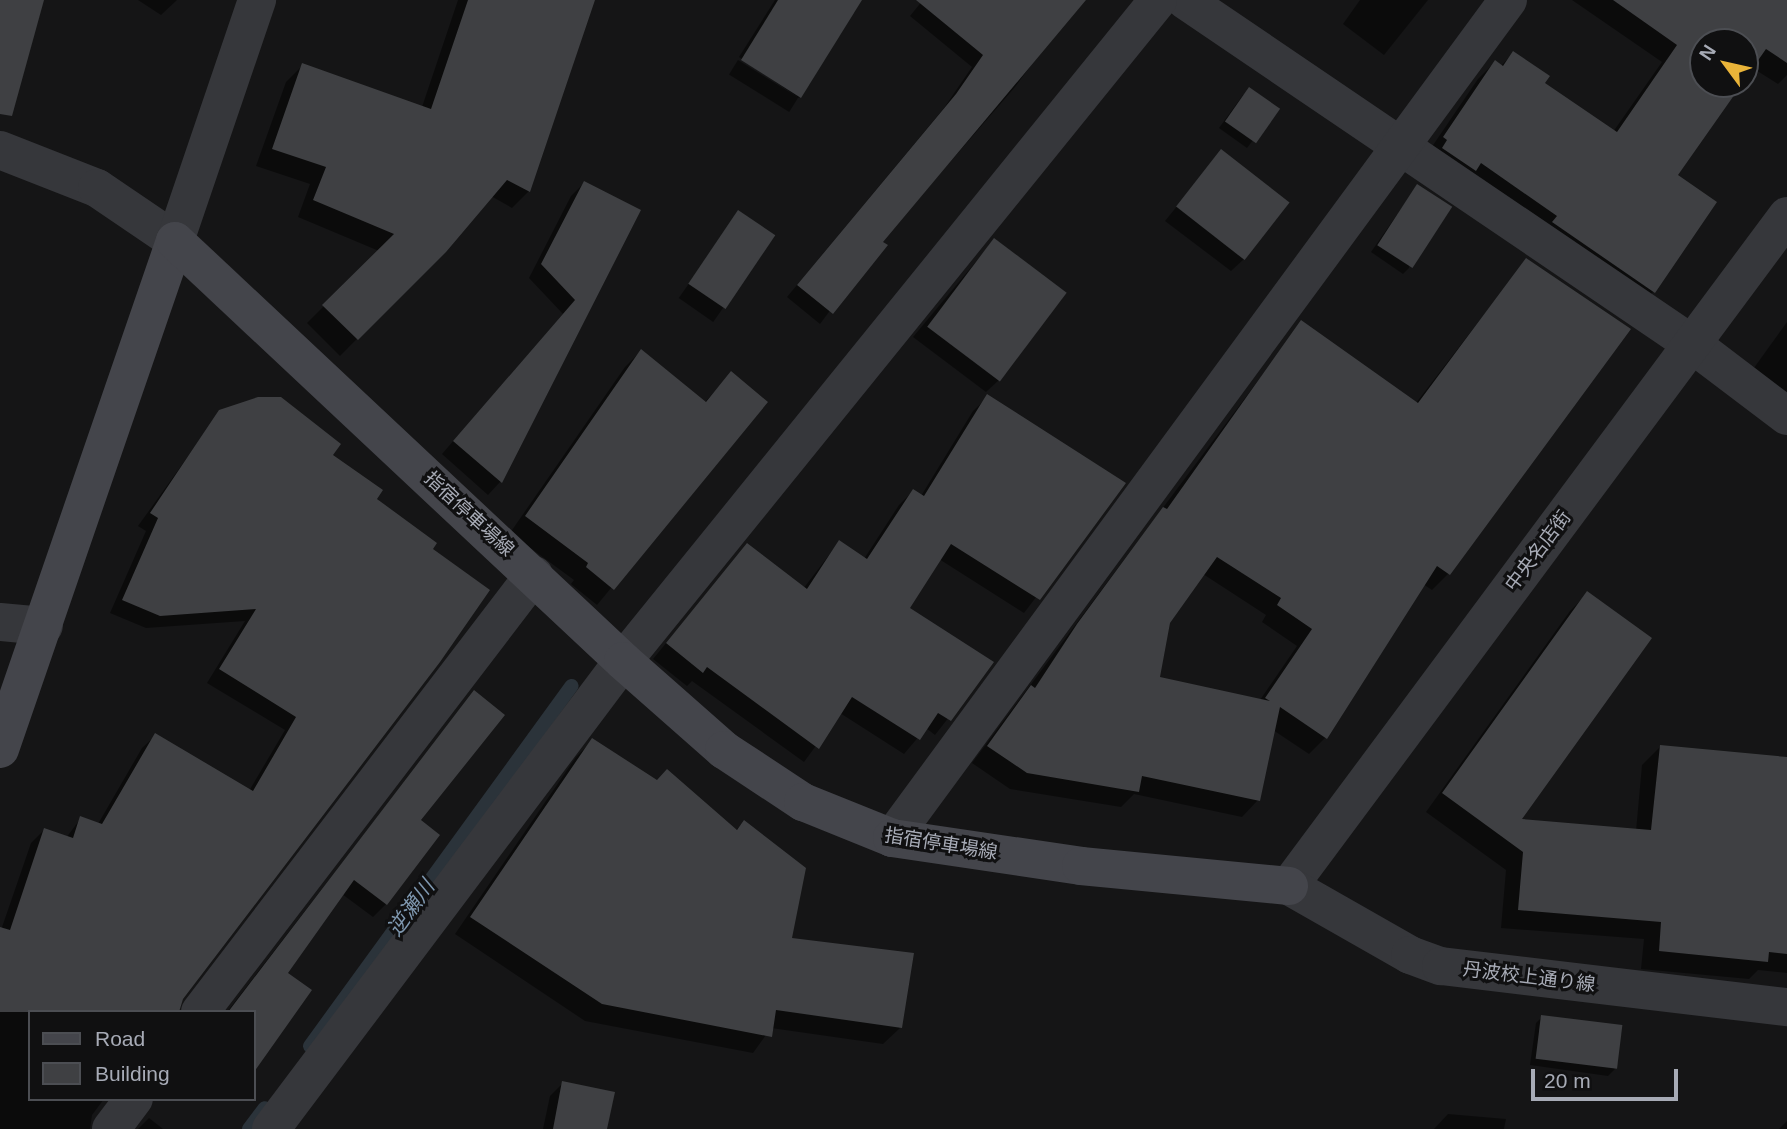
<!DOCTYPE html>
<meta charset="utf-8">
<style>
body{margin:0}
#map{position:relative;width:1787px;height:1129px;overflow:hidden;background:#151516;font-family:Arial,"Noto Sans JP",sans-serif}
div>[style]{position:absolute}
.shadow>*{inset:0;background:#0007;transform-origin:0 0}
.stream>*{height:14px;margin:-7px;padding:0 7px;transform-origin:7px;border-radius:7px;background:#2b333a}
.building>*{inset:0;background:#3f4043;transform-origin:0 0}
.minor>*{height:38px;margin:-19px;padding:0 19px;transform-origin:19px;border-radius:19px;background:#36373b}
.tertiary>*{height:38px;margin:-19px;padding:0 19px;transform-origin:19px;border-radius:19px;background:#36373b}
.secondary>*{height:38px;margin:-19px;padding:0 19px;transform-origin:19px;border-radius:19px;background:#44454b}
span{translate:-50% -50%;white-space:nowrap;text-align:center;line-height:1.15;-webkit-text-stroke:6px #101011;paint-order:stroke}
.street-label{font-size:19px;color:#a7abb6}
.water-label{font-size:21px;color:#7f98b0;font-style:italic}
.legend{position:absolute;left:28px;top:1010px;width:228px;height:91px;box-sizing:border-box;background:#101011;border:2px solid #4c4e53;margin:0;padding:9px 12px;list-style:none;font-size:21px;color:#a7abb6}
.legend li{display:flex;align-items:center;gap:14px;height:35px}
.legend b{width:35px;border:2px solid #4c4e53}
.north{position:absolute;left:1689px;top:28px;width:70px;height:70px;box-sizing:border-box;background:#101011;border:2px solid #4c4e53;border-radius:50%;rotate:303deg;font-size:19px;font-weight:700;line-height:28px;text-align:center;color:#a7abb6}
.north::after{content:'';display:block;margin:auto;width:24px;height:32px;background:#eab439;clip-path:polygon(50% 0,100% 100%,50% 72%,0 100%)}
.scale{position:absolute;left:1531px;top:1069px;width:147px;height:32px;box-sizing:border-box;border:4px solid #a7abb6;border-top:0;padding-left:9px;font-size:21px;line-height:24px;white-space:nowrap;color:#a7abb6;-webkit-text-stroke:5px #101011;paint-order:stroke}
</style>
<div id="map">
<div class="shadow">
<div style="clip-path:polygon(138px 0,177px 0,161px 15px)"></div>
<div style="clip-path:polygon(458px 0,593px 0,529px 191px,512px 208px,491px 196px,445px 250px,340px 356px,307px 323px,379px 251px,298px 217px,310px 184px,256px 166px,286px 82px,303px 65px,422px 107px)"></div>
<div style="clip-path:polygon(775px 0,858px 3px,799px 98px,739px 57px)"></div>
<div style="clip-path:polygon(923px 0,1085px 0,1072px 9px,1015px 87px,881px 242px,820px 324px,787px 297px,944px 108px,972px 67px,910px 16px)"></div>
<div style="clip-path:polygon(1360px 0,1428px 0,1384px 55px,1343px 24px)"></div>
<div style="clip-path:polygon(1572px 0,1787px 0,1787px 75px,1778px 84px,1751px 67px,1745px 76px,1745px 42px,1703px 42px,1703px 84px,1740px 84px,1676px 176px,1654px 291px,1637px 308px,1427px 154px,1478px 79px,1495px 62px,1501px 66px,1513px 53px,1542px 83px,1613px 132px,1662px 62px)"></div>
<div style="left:738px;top:60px;width:71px;height:17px;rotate:32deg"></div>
<div style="clip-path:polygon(1243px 95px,1277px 109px,1247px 148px,1219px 128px)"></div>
<div style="clip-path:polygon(1221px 152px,1244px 259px,1231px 271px,1165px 221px)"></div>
<div style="clip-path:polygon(584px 183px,638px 211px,500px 482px,488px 495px,442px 454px,563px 314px,529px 278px,571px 196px)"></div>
<div style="clip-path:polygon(1417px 186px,1409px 268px,1403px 274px,1371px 252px)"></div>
<div style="left:739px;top:212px;width:42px;height:105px;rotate:35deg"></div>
<div style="clip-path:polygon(994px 240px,999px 380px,986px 392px,913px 337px)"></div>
<div style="clip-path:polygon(evenodd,1526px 260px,1449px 573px,1432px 590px,1423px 584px,1325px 738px,1309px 754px,1273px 730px,1258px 800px,1242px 817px,1134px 794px,1121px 807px,1010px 789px,972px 763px,1302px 322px,1416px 403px,1526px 260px,1203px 574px,1266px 615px,1262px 622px,1297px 646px,1260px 700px,1158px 678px,1169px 622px,1203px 574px)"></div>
<div style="clip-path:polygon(1787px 322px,1787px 408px,1746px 379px)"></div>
<div style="clip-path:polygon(641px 351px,704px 403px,731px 374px,765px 402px,597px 605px,571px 584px,574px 580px,510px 533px,625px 367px)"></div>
<div style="clip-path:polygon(988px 397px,1123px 483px,1024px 613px,939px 559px,907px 609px,992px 662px,935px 735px,926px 728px,904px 754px,840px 713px,804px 762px,692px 681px,687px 686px,653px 659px,747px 545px,803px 589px,839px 542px,864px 559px,899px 505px,913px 491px,921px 496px,973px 411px)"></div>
<div style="clip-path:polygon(220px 412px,331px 455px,430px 549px,487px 590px,30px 1012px,30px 1099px,104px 1099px,92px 1115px,90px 1129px,0 1129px,0 933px,31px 843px,44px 830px,66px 838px,81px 818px,98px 824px,142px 748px,155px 736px,249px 791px,285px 730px,207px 683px,245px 621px,146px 628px,110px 613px,146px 531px,138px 526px)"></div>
<div style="clip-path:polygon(1588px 593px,1519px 821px,1636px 831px,1642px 765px,1660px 747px,1787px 759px,1787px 973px,1758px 970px,1749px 979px,1641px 969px,1644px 939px,1501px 928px,1506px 870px,1426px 812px,1570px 611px)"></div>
<div style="clip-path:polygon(474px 692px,386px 904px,373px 917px,342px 894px,286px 973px,309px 990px,254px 1069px,254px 1012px,227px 1012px)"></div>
<div style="clip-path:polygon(592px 741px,735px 831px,744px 822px,790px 939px,900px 1028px,883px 1044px,771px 1028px,753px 1053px,585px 1021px,455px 934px,576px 757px)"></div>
<div style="clip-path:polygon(1542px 1017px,1615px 1069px,1608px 1076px,1530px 1065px,1536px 1023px)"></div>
<div style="clip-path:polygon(563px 1083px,606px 1129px,543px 1129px,550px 1096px)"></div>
<div style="clip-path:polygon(1448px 1114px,1506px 1119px,1504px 1129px,1434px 1129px)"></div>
<div style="clip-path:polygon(149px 1118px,163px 1129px,138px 1129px)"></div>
<div style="clip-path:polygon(1787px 1121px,1787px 1129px,1779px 1129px)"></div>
</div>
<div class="stream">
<div style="left:310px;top:1046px;width:445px;rotate:-54deg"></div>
<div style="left:249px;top:1129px;width:26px;rotate:-53deg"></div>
</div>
<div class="building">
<div style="clip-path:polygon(0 0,44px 0,12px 116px,0 114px)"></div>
<div style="clip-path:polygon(468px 0,595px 0,530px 192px,507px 180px,446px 252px,358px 340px,322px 305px,394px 234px,313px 200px,326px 167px,272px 149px,302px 63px,431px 109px)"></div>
<div style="clip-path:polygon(778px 0,862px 0,801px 98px,741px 60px)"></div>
<div style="clip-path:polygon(916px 0,1086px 0,883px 242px,888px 245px,833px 314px,797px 285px,956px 94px,983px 55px)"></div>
<div style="clip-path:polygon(1613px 0,1787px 0,1787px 63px,1766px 49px,1745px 79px,1745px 42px,1703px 42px,1703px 84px,1742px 84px,1678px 175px,1717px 202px,1655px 293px,1552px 222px,1557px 216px,1481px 163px,1476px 171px,1442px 148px,1447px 140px,1443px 137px,1495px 60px,1503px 66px,1513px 51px,1550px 76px,1545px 83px,1617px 132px,1677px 45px)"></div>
<div style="left:1249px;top:87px;width:38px;height:42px;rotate:35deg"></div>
<div style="left:1221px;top:149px;width:87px;height:73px;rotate:38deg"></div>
<div style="clip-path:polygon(584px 181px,641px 210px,502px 483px,453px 441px,575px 300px,541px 264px)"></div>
<div style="left:1417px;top:184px;width:42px;height:73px;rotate:33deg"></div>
<div style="left:738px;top:210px;width:45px;height:89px;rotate:34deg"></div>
<div style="left:994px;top:238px;width:91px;height:111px;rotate:37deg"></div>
<div style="clip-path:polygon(evenodd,1526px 258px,1631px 329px,1450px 575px,1437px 566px,1327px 739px,1280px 707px,1260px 801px,1142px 776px,1139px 792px,1027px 773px,987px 746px,1031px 685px,1035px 688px,1077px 624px,1163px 507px,1167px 509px,1301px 320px,1418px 403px,1526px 258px,1217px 557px,1281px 598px,1277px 605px,1312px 629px,1265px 698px,1270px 701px,1160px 677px,1170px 623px,1217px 557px)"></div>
<div style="clip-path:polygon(641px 349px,706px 402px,731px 371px,768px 402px,614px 590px,586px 567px,588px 563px,525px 516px)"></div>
<div style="clip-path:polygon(987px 394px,1126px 483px,1040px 600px,951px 544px,910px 608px,994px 662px,951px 721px,938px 713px,920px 740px,852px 697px,819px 749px,707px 667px,703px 673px,666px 643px,747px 543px,807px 589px,839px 540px,867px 559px,913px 489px,924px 496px)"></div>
<div style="clip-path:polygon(258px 397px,281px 397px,341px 444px,333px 455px,383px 490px,377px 499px,437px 543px,433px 549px,490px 590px,440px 662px,183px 999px,179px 1012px,0 1012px,0 927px,10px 930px,44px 828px,73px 838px,80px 816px,102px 824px,155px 733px,253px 791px,296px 717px,219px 669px,256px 609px,160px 616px,122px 600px,158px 518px,150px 513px,219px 410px)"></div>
<div style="clip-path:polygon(1587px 591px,1652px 638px,1522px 819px,1651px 830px,1660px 745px,1787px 757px,1787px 954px,1769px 952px,1768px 962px,1659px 951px,1661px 922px,1518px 910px,1523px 852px,1442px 793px)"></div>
<div style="clip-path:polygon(474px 690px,505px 715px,421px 820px,440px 835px,387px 905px,354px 880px,288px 973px,312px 990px,254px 1072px,254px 1012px,228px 1012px)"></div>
<div style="clip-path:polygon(592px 738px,657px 780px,667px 769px,737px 830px,744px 820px,806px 868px,792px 938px,914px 953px,902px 1028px,776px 1010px,772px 1037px,602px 1004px,470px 917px)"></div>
<div style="left:1541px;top:1015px;width:82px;height:44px;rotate:7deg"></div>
<div style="clip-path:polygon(562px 1081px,615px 1092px,607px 1129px,553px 1129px)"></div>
</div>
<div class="minor">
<div style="left:1185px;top:0;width:613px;rotate:34.16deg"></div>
<div style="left:1692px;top:344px;width:119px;rotate:37.2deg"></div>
<div style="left:0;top:622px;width:44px;rotate:5.2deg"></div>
<div style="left:892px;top:838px;width:1040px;rotate:-53.68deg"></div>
<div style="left:200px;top:1012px;width:550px;rotate:-52.61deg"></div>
<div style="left:111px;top:1129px;width:38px;rotate:-53deg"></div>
<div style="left:271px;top:1129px;width:586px;rotate:-53.05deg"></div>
<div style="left:623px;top:661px;width:850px;rotate:-51.01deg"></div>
</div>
<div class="tertiary">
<div style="left:0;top:150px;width:104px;rotate:21.4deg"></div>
<div style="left:97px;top:188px;width:94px;rotate:34.2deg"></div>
<div style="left:175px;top:241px;width:255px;rotate:-71.2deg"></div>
<div style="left:1787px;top:216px;width:835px;rotate:126.62deg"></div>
<div style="left:1289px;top:886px;width:139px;rotate:29.7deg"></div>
<div style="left:1410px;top:955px;width:33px;rotate:20deg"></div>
<div style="left:1441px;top:966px;width:348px;rotate:6.8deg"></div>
</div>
<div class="secondary">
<div style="left:0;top:749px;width:537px;rotate:-70.99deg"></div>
<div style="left:175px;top:241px;width:614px;rotate:43.15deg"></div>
<div style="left:623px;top:661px;width:135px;rotate:41.4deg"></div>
<div style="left:724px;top:750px;width:95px;rotate:33.4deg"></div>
<div style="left:803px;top:802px;width:96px;rotate:22deg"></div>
<div style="left:892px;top:838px;width:191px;rotate:8.4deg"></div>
<div style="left:1081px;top:866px;width:209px;rotate:5.5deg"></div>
</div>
<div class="street-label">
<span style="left:469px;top:514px;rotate:43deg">指宿停車場線</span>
<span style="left:1538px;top:551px;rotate:-53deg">中央名店街</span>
<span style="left:941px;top:844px;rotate:9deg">指宿停車場線</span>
<span style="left:1529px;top:977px;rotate:7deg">丹波校上通り線</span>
</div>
<div class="water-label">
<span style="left:411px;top:908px;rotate:-54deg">逆瀬川</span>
</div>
<ul class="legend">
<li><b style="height:9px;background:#44454b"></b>Road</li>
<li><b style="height:19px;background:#3f4043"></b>Building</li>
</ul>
<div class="north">N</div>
<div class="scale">20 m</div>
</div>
